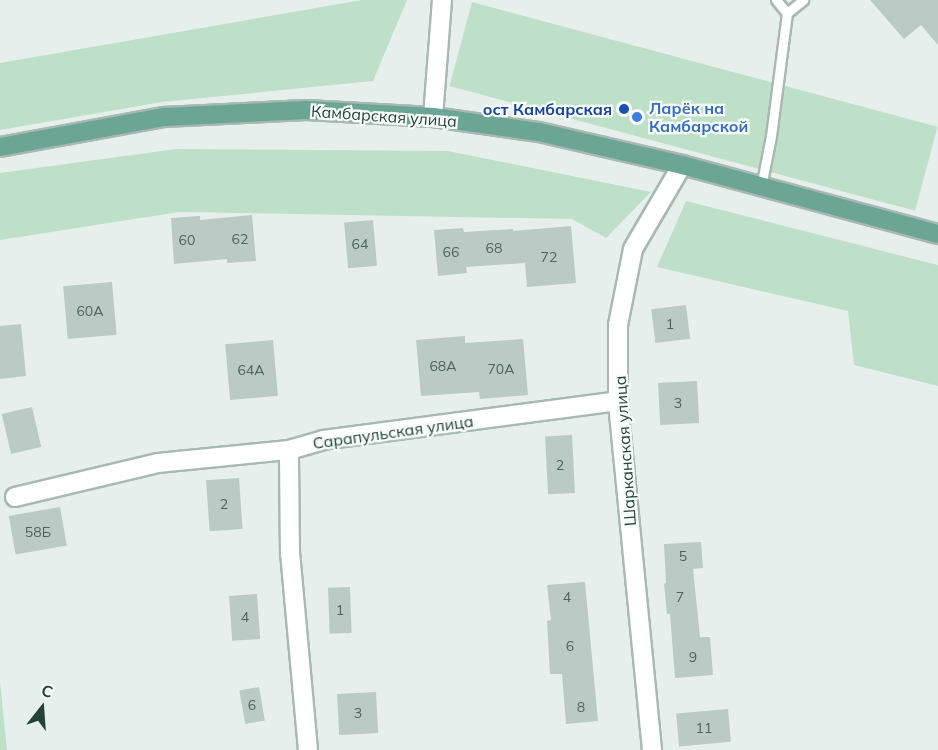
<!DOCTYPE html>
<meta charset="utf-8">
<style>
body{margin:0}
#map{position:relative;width:938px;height:750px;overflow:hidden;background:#e6efeb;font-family:Mulish,sans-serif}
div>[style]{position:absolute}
.green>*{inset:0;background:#bfe0c8;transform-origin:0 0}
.building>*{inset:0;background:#bbcac4;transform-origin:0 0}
.roads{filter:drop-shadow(2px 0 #a8b8b2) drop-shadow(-2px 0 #a8b8b2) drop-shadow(0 2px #a8b8b2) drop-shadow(0 -2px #a8b8b2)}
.service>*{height:9px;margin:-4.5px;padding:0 4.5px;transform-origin:4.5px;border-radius:4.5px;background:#fff}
.minor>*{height:18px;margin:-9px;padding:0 9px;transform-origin:9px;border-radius:9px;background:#fff}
.primary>*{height:18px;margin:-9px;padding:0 9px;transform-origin:9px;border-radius:9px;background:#6aa596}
.dots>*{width:16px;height:16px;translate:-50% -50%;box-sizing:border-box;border:3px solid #f7fbf9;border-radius:50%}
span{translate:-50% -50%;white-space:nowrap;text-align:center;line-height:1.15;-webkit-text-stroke:4.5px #f7fbf9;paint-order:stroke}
.number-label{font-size:14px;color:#4a645c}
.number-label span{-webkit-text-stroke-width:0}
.shop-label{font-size:16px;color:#366cbe;font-weight:700}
.left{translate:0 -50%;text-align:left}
.transit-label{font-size:16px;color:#164399;font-weight:700}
.right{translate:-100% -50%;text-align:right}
.street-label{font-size:16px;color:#24423a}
.north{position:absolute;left:12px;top:678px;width:60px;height:60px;-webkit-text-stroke:4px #f7fbf9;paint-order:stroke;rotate:17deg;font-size:16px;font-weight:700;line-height:24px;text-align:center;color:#24423a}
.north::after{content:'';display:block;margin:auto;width:21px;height:27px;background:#24423a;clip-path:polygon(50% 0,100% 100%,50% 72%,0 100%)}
</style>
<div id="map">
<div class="green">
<div style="clip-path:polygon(362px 0,407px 0,373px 81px,162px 102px,0 130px,0 63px)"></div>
<div style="left:472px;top:2px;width:482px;height:87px;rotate:15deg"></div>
<div style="clip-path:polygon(176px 149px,448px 151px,651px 192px,606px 238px,572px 219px,179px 212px,0 240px,0 173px)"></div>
<div style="clip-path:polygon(686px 201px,938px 265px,938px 386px,854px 365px,848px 311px,657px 267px)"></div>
<div style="clip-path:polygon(0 681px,7px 750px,0 750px)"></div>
</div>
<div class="building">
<div style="clip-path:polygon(870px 0,938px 0,938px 45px,921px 25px,904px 39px)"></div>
<div style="clip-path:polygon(252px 215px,256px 261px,227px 263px,227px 259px,174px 264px,171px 218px,200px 216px,200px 220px)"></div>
<div style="left:373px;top:220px;width:46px;height:29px;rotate:85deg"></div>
<div style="clip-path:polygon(571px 226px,576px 283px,527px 287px,525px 263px,466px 267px,467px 273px,438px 276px,434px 230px,463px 228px,464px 232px,513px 229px,513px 231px)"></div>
<div style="left:112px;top:282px;width:53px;height:49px;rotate:85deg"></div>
<div style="left:686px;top:305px;width:34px;height:35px;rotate:83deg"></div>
<div style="clip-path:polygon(21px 324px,26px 376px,0 379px,0 326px)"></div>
<div style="clip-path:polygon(465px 336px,465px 343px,523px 339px,528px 395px,480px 399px,479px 392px,421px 396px,416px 340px)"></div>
<div style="left:273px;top:340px;width:56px;height:48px;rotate:85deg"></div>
<div style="left:697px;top:381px;width:42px;height:39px;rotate:87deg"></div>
<div style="left:32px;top:407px;width:41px;height:31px;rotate:77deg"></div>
<div style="left:572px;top:435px;width:58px;height:27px;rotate:87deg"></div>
<div style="left:239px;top:478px;width:51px;height:33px;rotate:86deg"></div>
<div style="left:60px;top:507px;width:39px;height:52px;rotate:80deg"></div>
<div style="clip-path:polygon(701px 542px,703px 568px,693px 569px,700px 637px,710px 637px,713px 675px,675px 678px,670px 614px,667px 614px,664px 584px,666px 583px,664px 544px)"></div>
<div style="clip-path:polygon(585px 582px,598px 721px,566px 724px,562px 674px,550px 674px,547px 621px,551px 620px,547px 585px)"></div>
<div style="left:350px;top:587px;width:46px;height:22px;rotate:88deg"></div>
<div style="left:257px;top:594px;width:45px;height:28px;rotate:86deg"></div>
<div style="left:259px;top:687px;width:34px;height:20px;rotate:80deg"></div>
<div style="left:376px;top:692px;width:41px;height:39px;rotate:87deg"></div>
<div style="left:728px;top:709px;width:33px;height:52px;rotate:85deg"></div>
</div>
<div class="roads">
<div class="service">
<div style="left:787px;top:13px;width:21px;rotate:-39deg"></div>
<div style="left:761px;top:187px;width:52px;rotate:-78.9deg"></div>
<div style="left:771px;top:136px;width:124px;rotate:-82.6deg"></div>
<div style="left:787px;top:13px;width:17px;rotate:-130deg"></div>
</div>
<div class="minor">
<div style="left:433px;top:117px;width:117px;rotate:-85.6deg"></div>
<div style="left:15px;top:497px;width:147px;rotate:-13.4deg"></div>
<div style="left:158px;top:463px;width:132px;rotate:-5.7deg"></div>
<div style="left:308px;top:750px;width:197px;rotate:-95.2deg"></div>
<div style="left:290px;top:554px;width:104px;rotate:-90.6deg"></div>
<div style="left:289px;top:450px;width:35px;rotate:-16deg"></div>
<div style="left:323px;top:440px;width:298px;rotate:-7.5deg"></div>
<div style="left:652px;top:750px;width:351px;rotate:-95.6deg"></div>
<div style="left:618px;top:401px;width:76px;rotate:-90deg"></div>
<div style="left:618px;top:325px;width:77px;rotate:-78.8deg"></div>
<div style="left:633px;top:249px;width:97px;rotate:-59.7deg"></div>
</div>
<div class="primary">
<div style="left:0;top:147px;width:167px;rotate:-10.4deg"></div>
<div style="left:164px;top:117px;width:142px;rotate:-2.8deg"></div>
<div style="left:306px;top:110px;width:127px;rotate:3.2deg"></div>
<div style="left:433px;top:117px;width:107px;rotate:8.1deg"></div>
<div style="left:539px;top:132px;width:147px;rotate:13deg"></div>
<div style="left:682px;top:165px;width:265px;rotate:15.1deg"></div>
</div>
</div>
<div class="dots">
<div style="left:624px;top:109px;background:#1a4fb4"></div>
<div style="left:637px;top:117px;background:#3f7fe0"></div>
</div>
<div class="number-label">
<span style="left:240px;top:239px">62</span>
<span style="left:187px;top:240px">60</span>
<span style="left:360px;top:244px">64</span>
<span style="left:494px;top:248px">68</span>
<span style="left:451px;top:252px">66</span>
<span style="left:549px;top:257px">72</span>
<span style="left:90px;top:311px">60А</span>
<span style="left:670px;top:324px">1</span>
<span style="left:443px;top:366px">68А</span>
<span style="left:501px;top:369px">70А</span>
<span style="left:251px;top:370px">64А</span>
<span style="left:678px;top:403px">3</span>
<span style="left:560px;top:465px">2</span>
<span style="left:224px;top:504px">2</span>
<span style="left:38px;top:532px">58Б</span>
<span style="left:683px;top:556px">5</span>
<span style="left:567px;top:597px">4</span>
<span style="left:680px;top:597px">7</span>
<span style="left:340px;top:610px">1</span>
<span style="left:245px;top:617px">4</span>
<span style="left:570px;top:646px">6</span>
<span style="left:693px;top:657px">9</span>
<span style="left:252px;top:705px">6</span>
<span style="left:581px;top:707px">8</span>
<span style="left:358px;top:713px">3</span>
<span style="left:704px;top:728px">11</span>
</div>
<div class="shop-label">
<span class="left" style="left:649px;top:117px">Ларёк на<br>Камбарской</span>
</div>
<div class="transit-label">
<span class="right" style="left:612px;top:109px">ост Камбарская</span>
</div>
<div class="street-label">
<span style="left:384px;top:116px;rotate:4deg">Камбарская улица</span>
<span style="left:393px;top:432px;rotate:-8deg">Сарапульская улица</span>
<span style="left:625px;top:451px;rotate:-94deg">Шарканская улица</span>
</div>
<div class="north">С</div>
</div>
